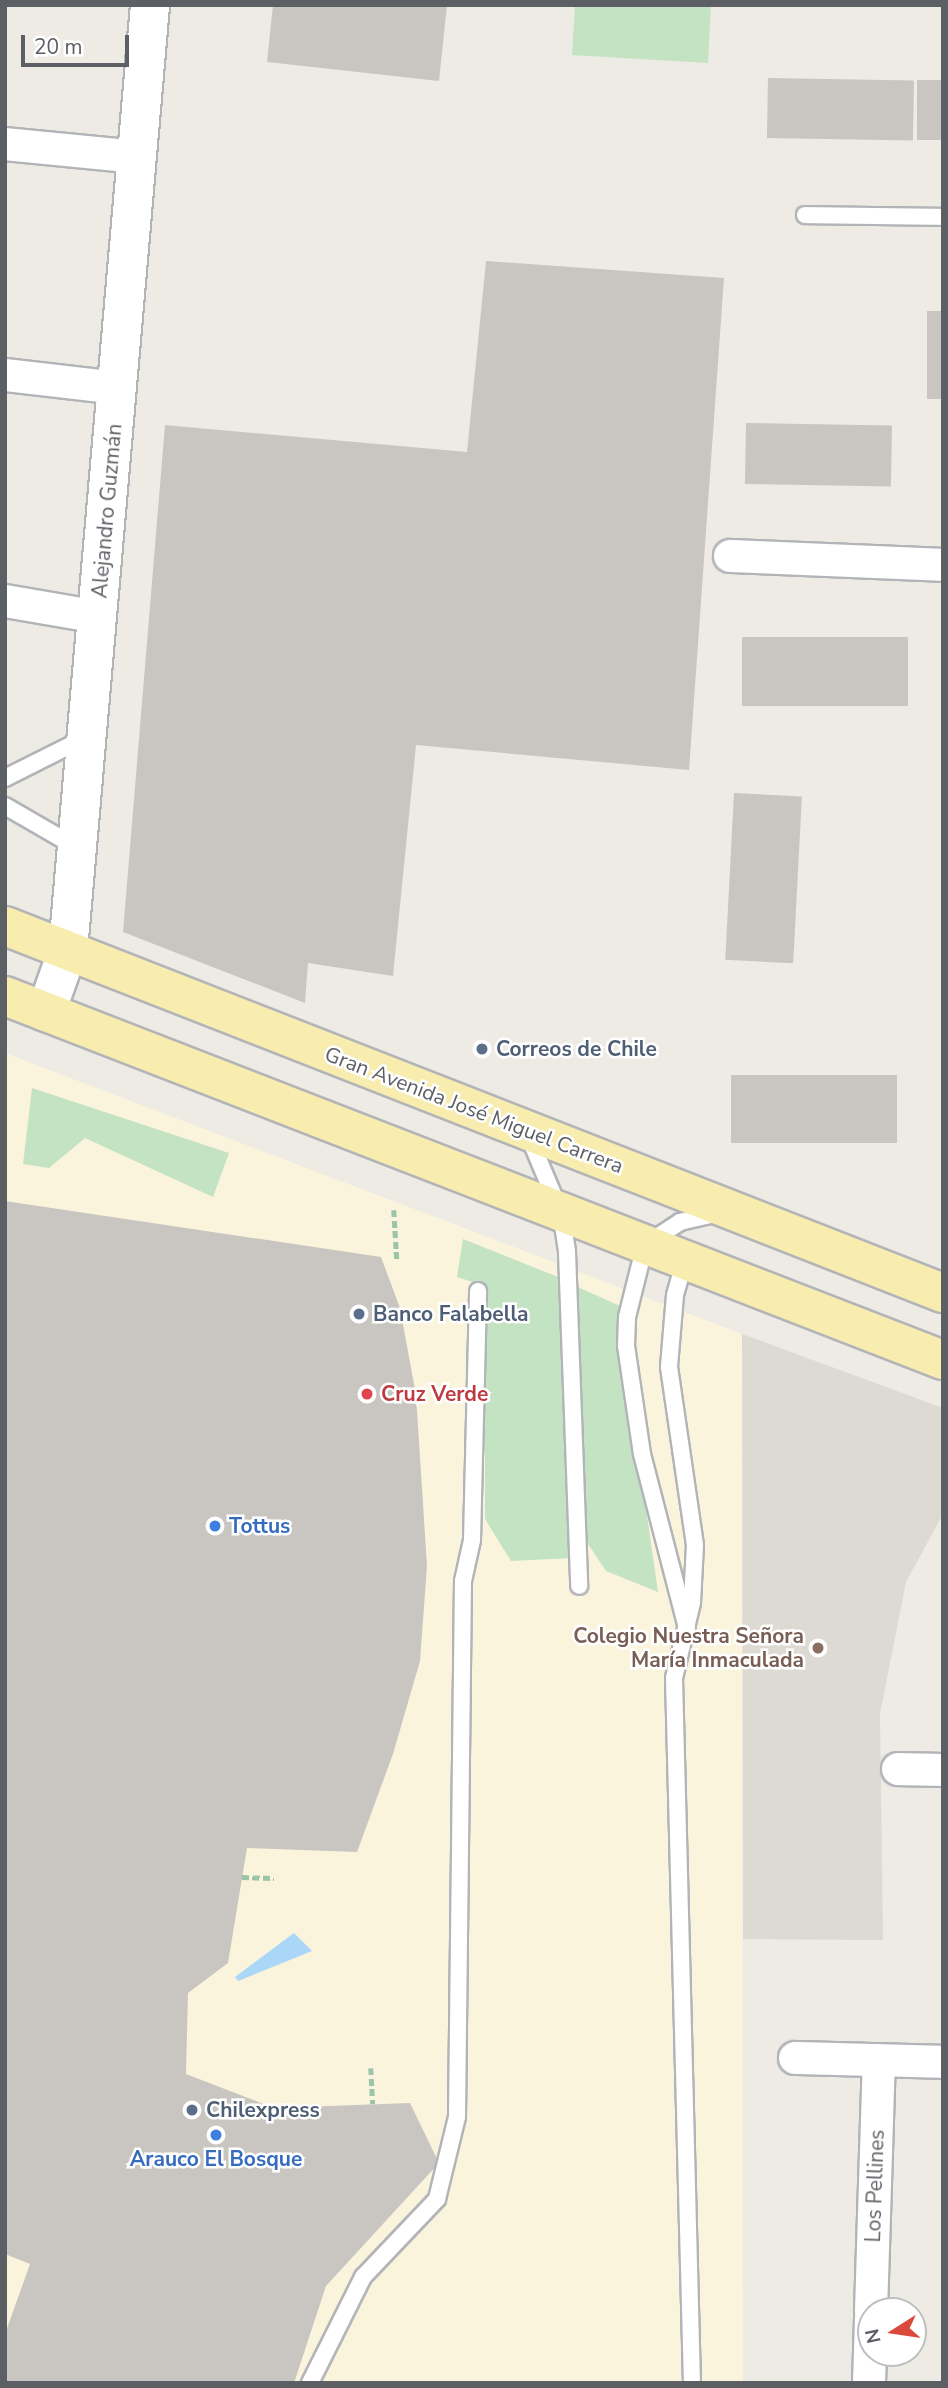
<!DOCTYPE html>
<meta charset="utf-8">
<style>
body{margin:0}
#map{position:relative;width:948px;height:2388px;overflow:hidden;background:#edebe4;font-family:"Nunito Sans",sans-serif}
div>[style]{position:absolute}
.commercial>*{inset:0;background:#fbf4dc}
.education>*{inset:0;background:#dddad3}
.green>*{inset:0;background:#c3e3c3}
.water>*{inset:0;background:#aad6f8}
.building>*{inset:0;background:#c9c6c2;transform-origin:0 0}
.path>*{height:4.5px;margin-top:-2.25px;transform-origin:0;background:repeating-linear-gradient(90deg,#9cc4a8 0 7px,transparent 0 10.5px)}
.roads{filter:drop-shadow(2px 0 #b2b4b8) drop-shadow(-2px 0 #b2b4b8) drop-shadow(0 2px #b2b4b8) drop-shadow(0 -2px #b2b4b8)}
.lane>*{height:16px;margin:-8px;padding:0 8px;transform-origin:8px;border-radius:8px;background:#fff}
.street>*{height:32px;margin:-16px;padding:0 16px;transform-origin:16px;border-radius:16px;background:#fff}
.secondary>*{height:38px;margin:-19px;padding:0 19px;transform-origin:19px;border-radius:19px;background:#fff}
.primary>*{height:38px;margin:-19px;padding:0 19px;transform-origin:19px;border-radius:19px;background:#f8ecae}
.dots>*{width:19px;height:19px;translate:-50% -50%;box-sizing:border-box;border:4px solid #fff;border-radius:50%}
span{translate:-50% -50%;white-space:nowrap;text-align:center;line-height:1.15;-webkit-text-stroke:5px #fff;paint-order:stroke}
.street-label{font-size:21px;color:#5c5f64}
.service-label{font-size:21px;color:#4e5e75;font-weight:700}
.left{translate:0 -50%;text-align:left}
.health-label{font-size:21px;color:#be3a42;font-weight:700}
.shop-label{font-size:21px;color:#366cbe;font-weight:700}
.education-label{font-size:21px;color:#785e54;font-weight:700}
.right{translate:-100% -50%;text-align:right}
.frame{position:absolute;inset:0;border:7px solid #5c5f64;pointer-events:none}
.north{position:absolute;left:857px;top:2297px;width:70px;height:70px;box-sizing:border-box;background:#fff;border:2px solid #bebfc1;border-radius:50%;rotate:258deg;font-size:19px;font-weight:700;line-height:28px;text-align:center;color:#5c5f64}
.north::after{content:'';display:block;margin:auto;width:24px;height:32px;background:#db493c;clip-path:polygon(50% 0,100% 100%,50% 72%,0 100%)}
.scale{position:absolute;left:21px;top:35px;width:108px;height:32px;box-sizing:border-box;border:4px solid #5c5f64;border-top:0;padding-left:9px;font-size:21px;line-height:24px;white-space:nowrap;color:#5c5f64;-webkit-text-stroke:5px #fff;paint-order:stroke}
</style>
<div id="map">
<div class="commercial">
<div style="clip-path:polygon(5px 1053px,742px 1334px,743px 2383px,5px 2383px)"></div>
</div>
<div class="education">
<div style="clip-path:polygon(742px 1334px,943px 1408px,943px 1514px,906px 1582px,880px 1714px,883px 1940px,743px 1939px)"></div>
</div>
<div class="green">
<div style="clip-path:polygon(575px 5px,711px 5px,708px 63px,572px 55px)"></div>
<div style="clip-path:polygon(32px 1088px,229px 1153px,213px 1197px,85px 1138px,49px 1168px,23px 1164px)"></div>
<div style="clip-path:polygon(463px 1239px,563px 1279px,571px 1558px,511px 1561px,485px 1519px,485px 1286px,457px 1277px)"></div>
<div style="clip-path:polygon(573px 1285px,627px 1309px,637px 1445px,658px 1592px,606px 1571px,580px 1532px)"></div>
</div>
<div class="water">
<div style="clip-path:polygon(294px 1933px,312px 1951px,238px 1981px,235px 1977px)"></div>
</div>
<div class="building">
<div style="clip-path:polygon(273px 5px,447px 5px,439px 81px,267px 62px)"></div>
<div style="left:768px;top:78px;width:146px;height:60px;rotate:1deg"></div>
<div style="left:917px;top:80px;width:26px;height:60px"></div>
<div style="clip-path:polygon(486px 261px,724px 278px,689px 770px,416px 745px,393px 976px,308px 963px,305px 1003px,123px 932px,165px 425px,467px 452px)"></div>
<div style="left:927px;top:311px;width:16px;height:88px"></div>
<div style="left:746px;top:423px;width:146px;height:61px;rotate:1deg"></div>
<div style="left:742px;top:637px;width:166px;height:69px"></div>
<div style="left:734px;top:793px;width:68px;height:167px;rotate:3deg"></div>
<div style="left:731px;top:1075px;width:166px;height:68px"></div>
<div style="clip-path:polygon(5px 1201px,381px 1257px,400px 1308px,416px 1395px,427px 1566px,420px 1661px,393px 1754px,357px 1852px,247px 1848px,228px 1963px,188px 1993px,186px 2074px,274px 2108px,410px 2103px,439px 2163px,326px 2286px,294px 2383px,5px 2383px,5px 2334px,30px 2264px,5px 2254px)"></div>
</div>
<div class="path">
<div style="left:394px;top:1210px;width:50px;rotate:86.6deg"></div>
<div style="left:242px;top:1877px;width:32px;rotate:2deg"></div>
<div style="left:371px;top:2068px;width:36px;rotate:87deg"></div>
</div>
<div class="roads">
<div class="lane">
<div style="left:805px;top:215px;width:138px;rotate:0.8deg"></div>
<div style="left:5px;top:778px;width:89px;rotate:-26.6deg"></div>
<div style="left:5px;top:806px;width:82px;rotate:30deg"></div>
<div style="left:529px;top:1137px;width:82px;rotate:67.2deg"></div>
<div style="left:561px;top:1213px;width:39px;rotate:81deg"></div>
<div style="left:567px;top:1252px;width:334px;rotate:87.9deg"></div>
<div style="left:685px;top:1260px;width:36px;rotate:106deg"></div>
<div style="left:675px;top:1295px;width:72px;rotate:94.8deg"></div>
<div style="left:669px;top:1367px;width:180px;rotate:81.7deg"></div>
<div style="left:695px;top:1545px;width:58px;rotate:93deg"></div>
<div style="left:692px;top:1603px;width:77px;rotate:103.5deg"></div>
<div style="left:674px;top:1678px;width:705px;rotate:88.54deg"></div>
<div style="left:687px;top:1628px;width:180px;rotate:-104.5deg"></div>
<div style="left:642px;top:1454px;width:109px;rotate:-98.4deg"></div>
<div style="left:626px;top:1346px;width:29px;rotate:-88deg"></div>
<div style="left:627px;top:1317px;width:74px;rotate:-76deg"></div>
<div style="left:645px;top:1245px;width:42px;rotate:-33.3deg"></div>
<div style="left:680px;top:1222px;width:40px;rotate:-13deg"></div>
<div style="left:310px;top:2383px;width:119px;rotate:-63.4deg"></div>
<div style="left:363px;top:2277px;width:108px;rotate:-46.5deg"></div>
<div style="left:437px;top:2199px;width:84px;rotate:-76.3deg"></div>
<div style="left:457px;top:2117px;width:536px;rotate:-89.36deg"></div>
<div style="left:463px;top:1581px;width:42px;rotate:-77.6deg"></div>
<div style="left:472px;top:1540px;width:249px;rotate:-88.6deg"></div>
</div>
<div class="street">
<div style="left:5px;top:144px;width:133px;rotate:5.6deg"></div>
<div style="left:5px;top:375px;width:114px;rotate:6.6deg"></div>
<div style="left:730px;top:556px;width:213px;rotate:2.4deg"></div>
<div style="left:5px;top:601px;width:95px;rotate:9.7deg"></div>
<div style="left:898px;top:1769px;width:45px;rotate:1.3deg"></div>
<div style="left:795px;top:2058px;width:148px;rotate:1.5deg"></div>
<div style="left:871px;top:2311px;width:251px;rotate:-88.2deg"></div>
<div style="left:869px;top:2383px;width:65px;rotate:-88.2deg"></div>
</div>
<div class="secondary">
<div style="left:46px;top:1012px;width:66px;rotate:-70.5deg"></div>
<div style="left:68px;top:950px;width:949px;rotate:-85.04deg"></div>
</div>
<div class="primary">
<div style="left:5px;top:926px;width:1007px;rotate:21.37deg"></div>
<div style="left:5px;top:996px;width:1006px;rotate:21.21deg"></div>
</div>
</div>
<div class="dots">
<div style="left:482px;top:1049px;background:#5c6f8a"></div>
<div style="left:359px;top:1314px;background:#5c6f8a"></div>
<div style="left:367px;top:1394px;background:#e0444e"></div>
<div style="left:215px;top:1526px;background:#3f7fe0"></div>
<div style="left:818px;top:1648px;background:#8d6e63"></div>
<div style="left:192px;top:2110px;background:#5c6f8a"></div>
<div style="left:216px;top:2135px;background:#3f7fe0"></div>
</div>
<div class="street-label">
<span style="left:107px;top:511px;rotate:-85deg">Alejandro Guzmán</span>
<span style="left:474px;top:1110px;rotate:21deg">Gran Avenida José Miguel Carrera</span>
<span style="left:875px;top:2186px;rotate:-88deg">Los Pellines</span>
</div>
<div class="service-label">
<span class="left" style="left:496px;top:1049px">Correos de Chile</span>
<span class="left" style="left:373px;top:1314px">Banco Falabella</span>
<span class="left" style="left:206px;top:2110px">Chilexpress</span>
</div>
<div class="health-label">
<span class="left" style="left:381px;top:1394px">Cruz Verde</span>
</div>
<div class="shop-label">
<span class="left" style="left:229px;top:1526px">Tottus</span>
<span style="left:216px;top:2159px">Arauco El Bosque</span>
</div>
<div class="education-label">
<span class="right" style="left:804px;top:1648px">Colegio Nuestra Señora<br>María Inmaculada</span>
</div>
<div class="frame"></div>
<div class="north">N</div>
<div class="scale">20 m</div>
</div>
